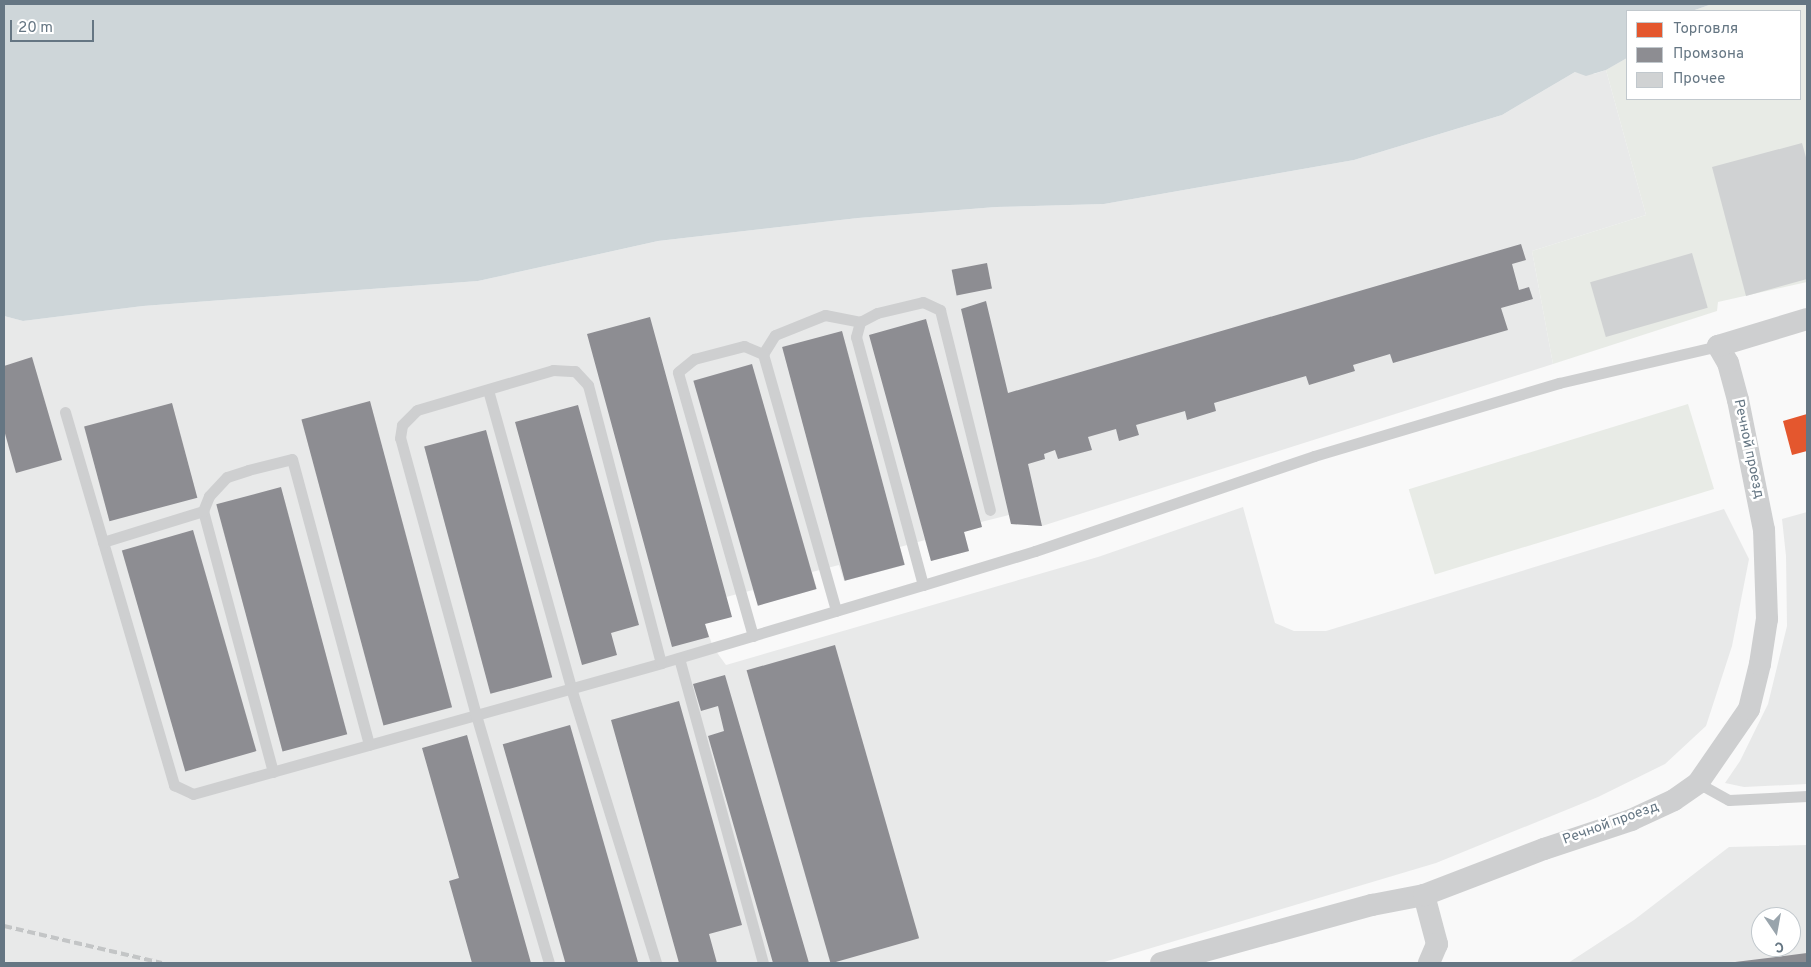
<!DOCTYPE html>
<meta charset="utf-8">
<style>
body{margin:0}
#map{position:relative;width:1811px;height:967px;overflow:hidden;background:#f9f9f9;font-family:Overpass,sans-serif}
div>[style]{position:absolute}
.built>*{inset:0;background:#e8e9e9}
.green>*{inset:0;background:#e8ebe6;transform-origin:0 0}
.water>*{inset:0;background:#ced6d9}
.shops>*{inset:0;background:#e4572e}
.industry>*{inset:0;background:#8d8d92;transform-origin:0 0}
.building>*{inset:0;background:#d0d2d3;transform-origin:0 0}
.lane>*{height:11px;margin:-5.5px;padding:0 5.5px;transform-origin:5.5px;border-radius:5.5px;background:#cecfd0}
.street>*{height:22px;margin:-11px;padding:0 11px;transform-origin:11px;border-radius:11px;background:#cecfd0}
.rail>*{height:4px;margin-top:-2px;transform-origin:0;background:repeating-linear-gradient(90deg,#c3c5c6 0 8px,transparent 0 12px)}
span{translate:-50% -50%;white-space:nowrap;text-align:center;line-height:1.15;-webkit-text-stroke:5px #fff;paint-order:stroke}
.street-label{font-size:14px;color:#657683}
.frame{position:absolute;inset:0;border:5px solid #657683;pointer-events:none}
.legend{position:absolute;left:1626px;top:10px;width:175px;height:90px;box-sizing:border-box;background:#fff;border:1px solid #c1c8cd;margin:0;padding:6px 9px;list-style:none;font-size:15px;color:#657683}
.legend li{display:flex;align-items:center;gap:10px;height:25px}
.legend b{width:25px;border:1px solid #c1c8cd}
.north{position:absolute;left:1751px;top:907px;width:50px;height:50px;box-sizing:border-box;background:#fff;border:1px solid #c1c8cd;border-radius:50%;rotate:168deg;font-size:14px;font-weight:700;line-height:20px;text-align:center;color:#657683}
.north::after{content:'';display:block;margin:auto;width:18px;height:22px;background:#99a4ac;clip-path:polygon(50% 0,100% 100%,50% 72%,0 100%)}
.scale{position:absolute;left:10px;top:20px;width:84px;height:22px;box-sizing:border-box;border:2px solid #657683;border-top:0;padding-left:6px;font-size:15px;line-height:18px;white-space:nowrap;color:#657683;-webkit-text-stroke:4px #fff;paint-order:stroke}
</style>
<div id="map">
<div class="built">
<div style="clip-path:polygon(1606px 70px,1646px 215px,1532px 251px,1553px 364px,1042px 526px,1011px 524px,1009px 515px,981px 522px,982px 527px,964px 532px,969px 551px,931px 561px,925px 540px,900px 547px,905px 565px,844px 581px,839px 565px,812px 572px,817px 589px,758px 605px,753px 590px,726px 597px,705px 624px,713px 647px,726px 665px,1098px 557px,1243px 507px,1275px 623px,1294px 631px,1326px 631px,1724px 509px,1749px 559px,1732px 646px,1706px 726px,1665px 764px,1598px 797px,1436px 863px,1101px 963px,4px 963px,4px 316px,23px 321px,143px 306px,478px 281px,658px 241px,858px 218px,996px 207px,1104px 204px,1354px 160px,1502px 115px,1575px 72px,1594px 74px)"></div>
<div style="clip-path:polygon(1807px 512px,1807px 784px,1744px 787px,1725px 783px,1740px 761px,1768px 704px,1787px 626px,1786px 556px,1782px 519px)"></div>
<div style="clip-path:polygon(evenodd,1807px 845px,1807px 963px,1568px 963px,1634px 920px,1729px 847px,1807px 845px,1761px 917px,1791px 917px,1791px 947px,1761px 947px,1761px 917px)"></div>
</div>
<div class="green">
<div style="clip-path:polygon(1712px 4px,1807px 4px,1807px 282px,1718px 302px,1717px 311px,1553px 364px,1532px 251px,1646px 215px,1606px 70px,1627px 58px,1627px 99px,1800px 99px,1800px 11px,1692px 11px)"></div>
<div style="left:1688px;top:404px;width:89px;height:292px;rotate:73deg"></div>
</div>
<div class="water">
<div style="clip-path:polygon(4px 4px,1712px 4px,1692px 11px,1627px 11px,1627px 58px,1606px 70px,1586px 76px,1575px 72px,1502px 115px,1354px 160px,1104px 204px,996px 207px,858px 218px,658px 241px,478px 281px,143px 306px,23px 321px,4px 316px)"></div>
</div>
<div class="shops">
<div style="clip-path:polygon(1807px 414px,1807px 451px,1792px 455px,1783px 421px)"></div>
</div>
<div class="industry">
<div style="clip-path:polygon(1521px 244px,1526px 260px,1512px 264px,1519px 290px,1529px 287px,1533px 299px,1501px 308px,1508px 330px,1393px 363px,1390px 354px,1353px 365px,1355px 371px,1309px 385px,1306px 376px,1214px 403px,1216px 411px,1187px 420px,1185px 411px,1136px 425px,1139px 435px,1119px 441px,1116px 429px,1088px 437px,1092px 450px,1058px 459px,1055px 450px,1044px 454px,1045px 459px,1028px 464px,1042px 526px,1011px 524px,961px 309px,986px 301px,1008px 393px)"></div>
<div style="left:987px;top:263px;width:26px;height:36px;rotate:79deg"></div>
<div style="clip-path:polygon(650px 317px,732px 617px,705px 624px,709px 637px,672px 647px,587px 334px)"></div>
<div style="clip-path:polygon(926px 319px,982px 527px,964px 532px,969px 551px,931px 561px,869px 335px)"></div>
<div style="left:842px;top:331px;width:242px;height:62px;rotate:75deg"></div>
<div style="clip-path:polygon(32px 357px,62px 460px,16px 473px,4px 430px,4px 366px)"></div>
<div style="left:752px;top:364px;width:234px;height:61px;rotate:74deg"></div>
<div style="left:370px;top:401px;width:317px;height:71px;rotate:75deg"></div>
<div style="left:172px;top:403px;width:98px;height:91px;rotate:75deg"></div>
<div style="clip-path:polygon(578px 405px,639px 625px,611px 633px,617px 655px,582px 665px,515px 422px)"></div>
<div style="left:486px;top:430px;width:256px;height:64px;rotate:75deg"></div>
<div style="left:281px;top:487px;width:256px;height:67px;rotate:75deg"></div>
<div style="left:193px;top:530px;width:230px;height:74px;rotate:74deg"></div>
<div style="left:835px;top:645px;width:305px;height:92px;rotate:74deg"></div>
<div style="clip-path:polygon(725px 675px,809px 963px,773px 963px,708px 736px,724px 731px,718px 706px,701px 711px,693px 684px)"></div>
<div style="clip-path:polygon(679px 701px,742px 925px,709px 934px,717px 963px,679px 963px,611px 720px)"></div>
<div style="left:570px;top:725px;width:247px;height:70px;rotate:74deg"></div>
<div style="clip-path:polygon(467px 735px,531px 963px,472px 963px,449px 881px,459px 878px,422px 748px)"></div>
<div style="clip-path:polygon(1807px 953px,1807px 963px,1735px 963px,1735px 962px)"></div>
</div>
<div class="building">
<div style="clip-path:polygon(1802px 143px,1807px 161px,1807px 279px,1746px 296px,1712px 167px)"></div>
<div style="left:1692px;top:253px;width:57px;height:106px;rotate:74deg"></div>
</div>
<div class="lane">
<div style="left:763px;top:354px;width:22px;rotate:-58deg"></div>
<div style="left:775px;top:335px;width:54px;rotate:-21.8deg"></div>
<div style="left:825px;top:315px;width:36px;rotate:11deg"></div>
<div style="left:488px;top:390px;width:309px;rotate:74.4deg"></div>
<div style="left:571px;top:688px;width:288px;rotate:72.8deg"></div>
<div style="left:65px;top:412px;width:389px;rotate:73.7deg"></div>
<div style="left:174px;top:785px;width:21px;rotate:25deg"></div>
<div style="left:193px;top:794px;width:486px;rotate:-15.6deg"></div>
<div style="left:661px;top:663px;width:273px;rotate:-16.6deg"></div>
<div style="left:923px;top:585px;width:117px;rotate:-16.9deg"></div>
<div style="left:1035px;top:551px;width:295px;rotate:-18.8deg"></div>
<div style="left:1314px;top:456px;width:256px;rotate:-16.6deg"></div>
<div style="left:1559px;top:383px;width:163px;rotate:-13.1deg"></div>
<div style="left:103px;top:542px;width:105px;rotate:-17.2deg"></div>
<div style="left:923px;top:585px;width:257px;rotate:-105.1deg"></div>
<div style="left:856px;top:337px;width:16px;rotate:-75deg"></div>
<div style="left:860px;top:322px;width:19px;rotate:-28deg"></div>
<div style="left:877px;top:313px;width:47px;rotate:-13.4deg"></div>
<div style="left:923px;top:302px;width:19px;rotate:25deg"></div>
<div style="left:940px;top:310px;width:206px;rotate:76deg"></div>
<div style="left:753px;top:636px;width:274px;rotate:-105.9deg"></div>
<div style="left:678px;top:372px;width:21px;rotate:-39deg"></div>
<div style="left:694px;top:359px;width:52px;rotate:-14.6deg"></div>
<div style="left:744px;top:346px;width:21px;rotate:23deg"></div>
<div style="left:763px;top:354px;width:267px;rotate:74.1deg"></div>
<div style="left:679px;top:658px;width:316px;rotate:74.6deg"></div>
<div style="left:273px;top:772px;width:270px;rotate:-105deg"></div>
<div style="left:203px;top:511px;width:16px;rotate:-68deg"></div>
<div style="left:209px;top:496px;width:26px;rotate:-47deg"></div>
<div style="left:227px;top:477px;width:22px;rotate:-18deg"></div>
<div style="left:248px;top:470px;width:45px;rotate:-14deg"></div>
<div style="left:292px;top:459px;width:296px;rotate:74.9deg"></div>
<div style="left:1698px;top:783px;width:35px;rotate:29deg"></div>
<div style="left:1729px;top:800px;width:78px;rotate:-2.9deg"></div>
<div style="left:549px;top:963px;width:259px;rotate:-106.4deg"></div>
<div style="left:476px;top:715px;width:287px;rotate:-105.3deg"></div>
<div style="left:400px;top:438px;width:13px;rotate:-81deg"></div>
<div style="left:402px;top:425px;width:21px;rotate:-45deg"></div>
<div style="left:417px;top:410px;width:142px;rotate:-16.4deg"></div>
<div style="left:553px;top:370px;width:22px;rotate:3deg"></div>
<div style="left:575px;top:371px;width:19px;rotate:47deg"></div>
<div style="left:588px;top:385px;width:287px;rotate:75.3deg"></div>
</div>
<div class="street">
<div style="left:1424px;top:895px;width:51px;rotate:75.1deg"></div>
<div style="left:1437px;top:944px;width:21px;rotate:113deg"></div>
<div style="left:1161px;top:963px;width:219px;rotate:-15.4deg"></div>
<div style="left:1372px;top:905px;width:53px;rotate:-10.9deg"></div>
<div style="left:1424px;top:895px;width:129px;rotate:-21deg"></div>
<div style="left:1544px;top:849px;width:92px;rotate:-18.4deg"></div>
<div style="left:1631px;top:820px;width:47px;rotate:-24.9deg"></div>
<div style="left:1674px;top:800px;width:29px;rotate:-35deg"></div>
<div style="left:1698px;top:783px;width:90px;rotate:-55.4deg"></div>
<div style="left:1749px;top:709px;width:46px;rotate:-76.3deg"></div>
<div style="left:1760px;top:664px;width:46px;rotate:-81.2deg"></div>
<div style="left:1767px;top:619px;width:89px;rotate:-91.9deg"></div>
<div style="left:1764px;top:530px;width:133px;rotate:-101.3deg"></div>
<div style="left:1738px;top:400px;width:38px;rotate:-105deg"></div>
<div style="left:1728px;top:363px;width:20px;rotate:-120deg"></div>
<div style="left:1718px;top:346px;width:93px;rotate:-16.9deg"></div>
</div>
<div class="rail">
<div style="left:4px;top:926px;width:162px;rotate:13.2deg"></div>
</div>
<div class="street-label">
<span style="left:1748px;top:449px;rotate:78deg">Речной проезд</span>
<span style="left:1611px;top:824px;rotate:-20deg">Речной проезд</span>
</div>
<div class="frame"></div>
<ul class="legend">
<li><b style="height:14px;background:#e4572e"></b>Торговля</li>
<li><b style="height:14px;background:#8d8d92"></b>Промзона</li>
<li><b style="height:14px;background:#d0d2d3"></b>Прочее</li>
</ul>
<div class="north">С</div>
<div class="scale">20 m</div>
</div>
